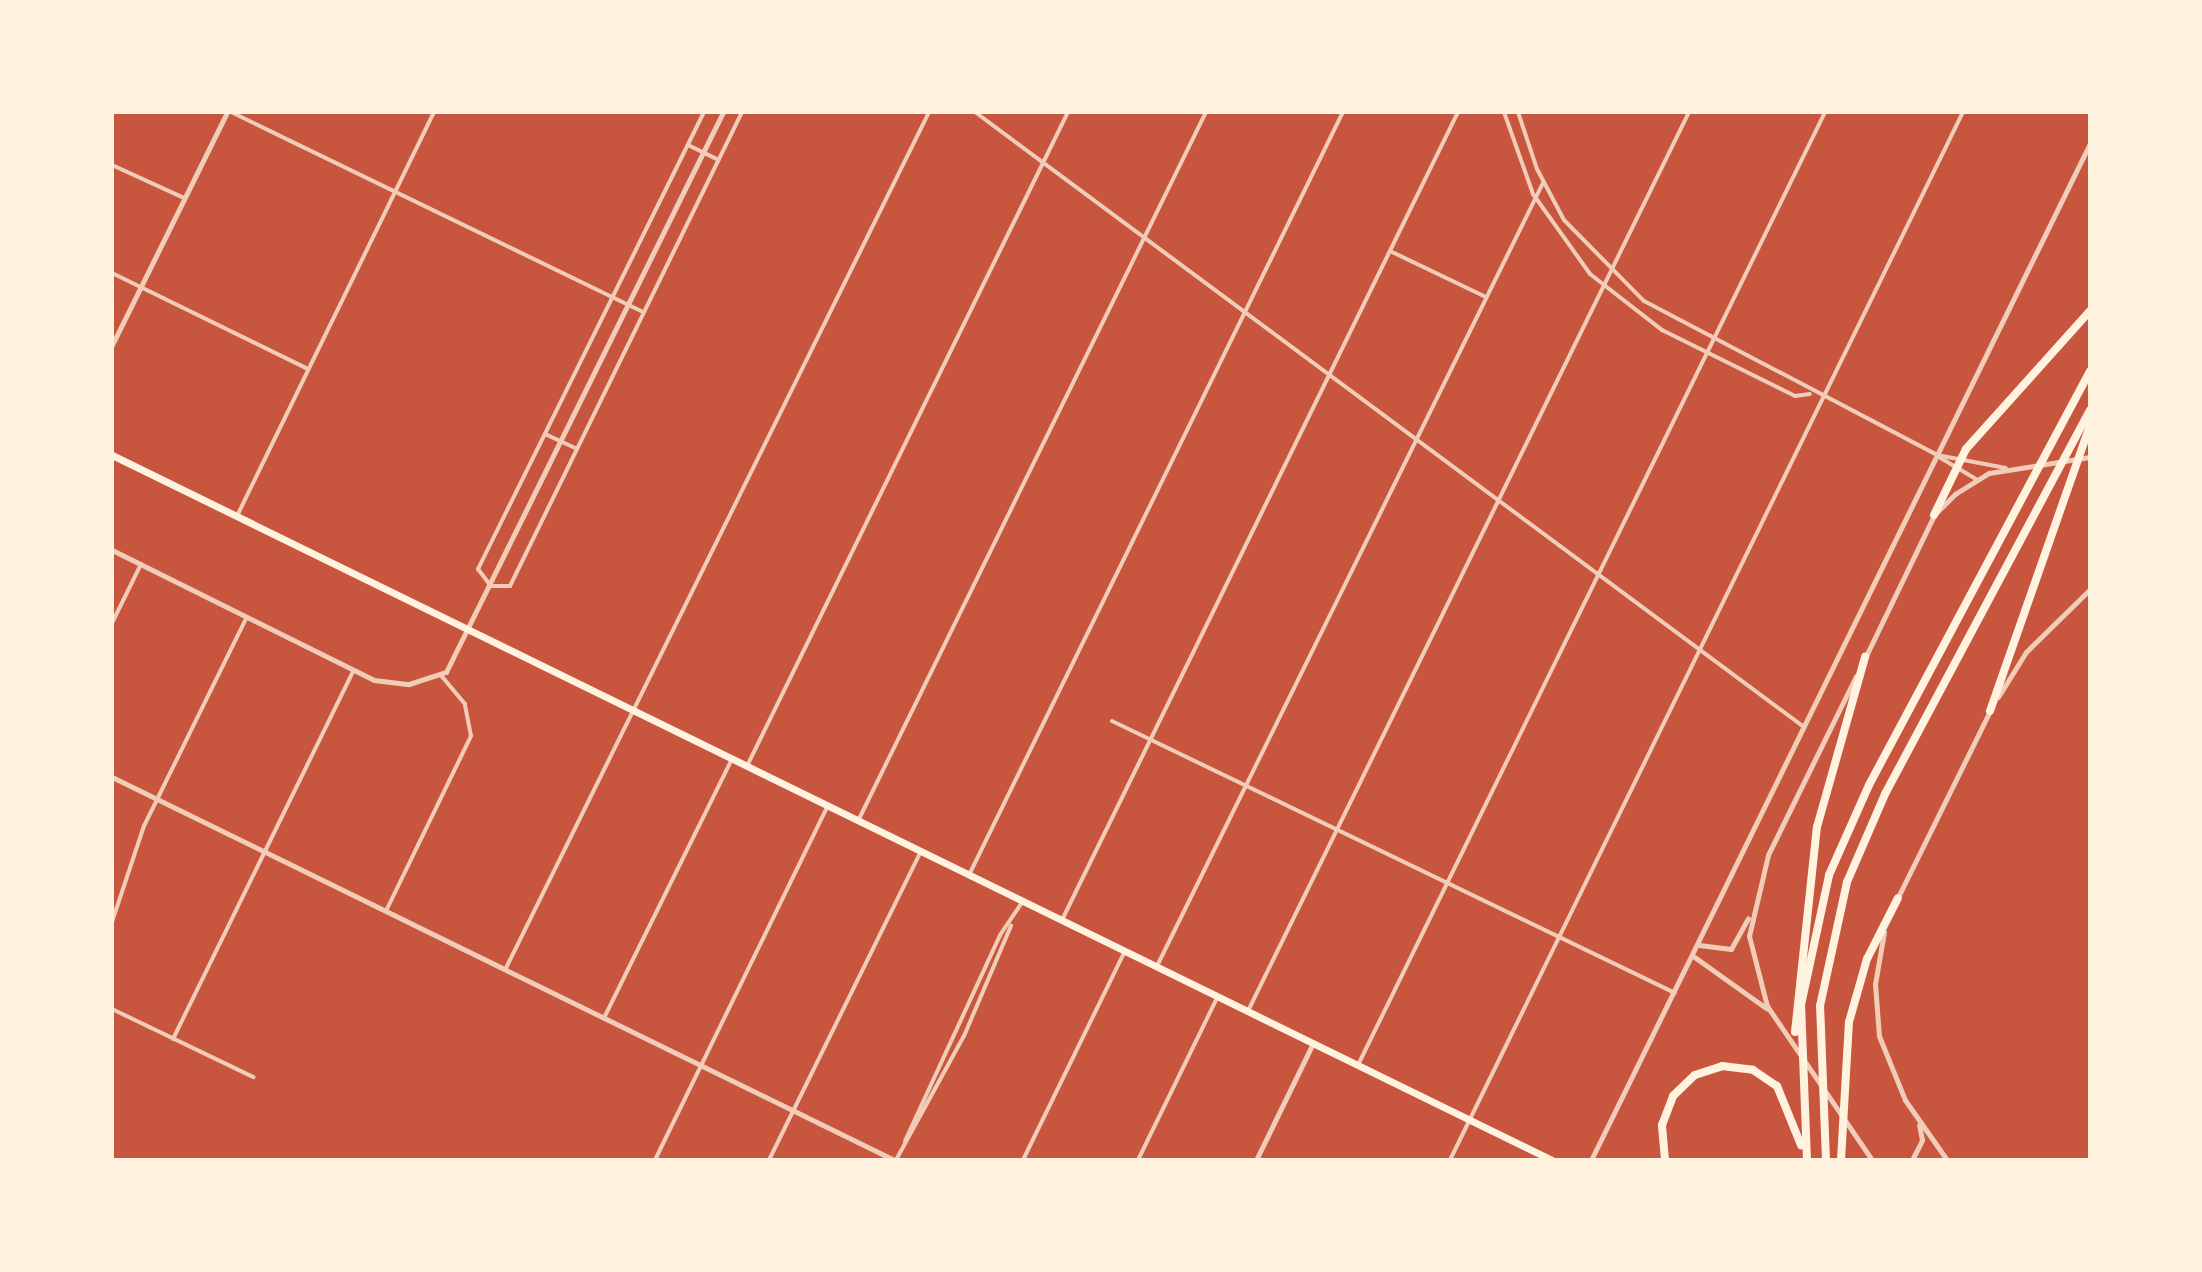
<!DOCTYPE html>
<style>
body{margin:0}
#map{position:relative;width:2202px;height:1272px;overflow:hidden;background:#c8553d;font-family:"Nunito Sans",sans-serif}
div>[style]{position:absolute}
.minor>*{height:4px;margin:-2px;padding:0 2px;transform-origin:2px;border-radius:2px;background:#f1ccb7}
.tertiary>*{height:5px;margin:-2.5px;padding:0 2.5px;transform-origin:2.5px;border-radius:2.5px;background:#f1ccb7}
.primary>*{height:7px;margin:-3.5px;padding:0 3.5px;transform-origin:3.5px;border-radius:3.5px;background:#fff3e0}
.motorway>*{height:8px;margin:-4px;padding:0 4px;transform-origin:4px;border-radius:4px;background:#fff3e0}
span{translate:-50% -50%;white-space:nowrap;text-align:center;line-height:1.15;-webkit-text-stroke:8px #fff3e0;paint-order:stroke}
.frame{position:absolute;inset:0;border:114px solid #fff3e0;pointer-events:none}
</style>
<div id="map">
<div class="minor">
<div style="left:231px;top:112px;width:458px;rotate:25.9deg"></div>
<div style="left:704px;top:112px;width:510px;rotate:116.31deg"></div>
<div style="left:478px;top:569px;width:21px;rotate:53deg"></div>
<div style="left:491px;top:586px;width:19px"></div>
<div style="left:510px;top:586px;width:528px;rotate:-63.92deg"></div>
<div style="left:975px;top:112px;width:1032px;rotate:36.57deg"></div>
<div style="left:1504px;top:112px;width:87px;rotate:70.5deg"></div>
<div style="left:1533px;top:194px;width:98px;rotate:54.5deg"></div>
<div style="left:1590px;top:274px;width:91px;rotate:37.9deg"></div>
<div style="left:1662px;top:330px;width:148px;rotate:26.4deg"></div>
<div style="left:1795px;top:396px;width:15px;rotate:-8deg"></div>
<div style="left:1518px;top:112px;width:60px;rotate:71.6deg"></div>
<div style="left:1537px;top:169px;width:58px;rotate:62.1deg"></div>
<div style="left:1564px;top:220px;width:114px;rotate:45.4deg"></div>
<div style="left:1644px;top:301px;width:331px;rotate:27.7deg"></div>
<div style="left:1937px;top:455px;width:70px;rotate:10.7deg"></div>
<div style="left:688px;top:145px;width:34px;rotate:26deg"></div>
<div style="left:112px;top:165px;width:79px;rotate:24.6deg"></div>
<div style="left:1390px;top:251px;width:104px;rotate:25.6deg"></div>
<div style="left:112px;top:273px;width:218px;rotate:26.1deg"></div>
<div style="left:545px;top:434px;width:35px;rotate:25deg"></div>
<div style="left:1939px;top:457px;width:43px;rotate:30.7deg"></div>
<div style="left:237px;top:516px;width:449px;rotate:-64deg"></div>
<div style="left:112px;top:623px;width:66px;rotate:-63.8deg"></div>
<div style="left:1112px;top:721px;width:625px;rotate:25.79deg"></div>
<div style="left:747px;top:766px;width:729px;rotate:-63.86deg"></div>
<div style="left:858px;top:821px;width:790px;rotate:-63.86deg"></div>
<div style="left:969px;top:875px;width:850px;rotate:-63.89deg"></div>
<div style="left:386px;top:911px;width:195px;rotate:-64.1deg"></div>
<div style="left:471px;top:736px;width:33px;rotate:-101deg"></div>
<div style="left:465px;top:704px;width:38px;rotate:-130deg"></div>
<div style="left:1062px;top:920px;width:900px;rotate:-63.89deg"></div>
<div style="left:112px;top:922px;width:101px;rotate:-71.6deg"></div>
<div style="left:144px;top:826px;width:233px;rotate:-63.8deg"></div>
<div style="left:1157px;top:966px;width:873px;rotate:-63.76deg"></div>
<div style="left:505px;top:970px;width:957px;rotate:-63.7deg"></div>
<div style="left:112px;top:1009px;width:157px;rotate:25.7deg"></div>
<div style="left:1248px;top:1011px;width:1001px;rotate:-63.87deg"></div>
<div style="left:604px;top:1018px;width:289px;rotate:-63.7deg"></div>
<div style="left:173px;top:1039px;width:411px;rotate:-63.9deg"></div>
<div style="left:1358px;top:1065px;width:1061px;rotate:-63.89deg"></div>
<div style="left:905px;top:1141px;width:227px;rotate:-65.2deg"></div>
<div style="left:1000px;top:935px;width:41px;rotate:-55.9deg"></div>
<div style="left:655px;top:1160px;width:394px;rotate:-64deg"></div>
<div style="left:769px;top:1160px;width:344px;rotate:-63.8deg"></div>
<div style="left:896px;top:1160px;width:141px;rotate:-61.3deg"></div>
<div style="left:964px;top:1036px;width:120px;rotate:-66.9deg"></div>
<div style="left:1023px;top:1160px;width:233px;rotate:-64deg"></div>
<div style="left:1138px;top:1160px;width:182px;rotate:-64deg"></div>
<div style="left:1450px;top:1160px;width:1167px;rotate:-63.92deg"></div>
</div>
<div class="tertiary">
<div style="left:112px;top:345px;width:260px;rotate:-63.7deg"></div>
<div style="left:112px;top:550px;width:292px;rotate:26.4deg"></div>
<div style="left:374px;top:680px;width:35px;rotate:7deg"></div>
<div style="left:409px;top:684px;width:39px;rotate:-18deg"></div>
<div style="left:446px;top:672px;width:625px;rotate:-63.68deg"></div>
<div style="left:1864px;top:660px;width:161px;rotate:-64.2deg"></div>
<div style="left:1934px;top:515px;width:30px;rotate:-45deg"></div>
<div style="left:1955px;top:494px;width:40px;rotate:-32deg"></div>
<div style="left:1989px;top:473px;width:102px;rotate:-9deg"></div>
<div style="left:1856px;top:676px;width:199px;rotate:116.2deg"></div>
<div style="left:1768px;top:855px;width:83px;rotate:103.2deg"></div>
<div style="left:1749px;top:936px;width:72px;rotate:75.6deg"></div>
<div style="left:1767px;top:1006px;width:186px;rotate:55.7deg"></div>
<div style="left:1998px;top:697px;width:53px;rotate:-58.1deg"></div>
<div style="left:2026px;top:652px;width:90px;rotate:-44.5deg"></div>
<div style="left:112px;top:777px;width:871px;rotate:26.09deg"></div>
<div style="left:1898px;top:897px;width:210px;rotate:-63.7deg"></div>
<div style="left:1884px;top:932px;width:53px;rotate:99.8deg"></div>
<div style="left:1875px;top:984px;width:52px;rotate:85.6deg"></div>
<div style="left:1879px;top:1036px;width:69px;rotate:67.9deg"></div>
<div style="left:1905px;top:1100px;width:73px;rotate:55deg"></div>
<div style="left:1699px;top:945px;width:32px;rotate:7deg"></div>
<div style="left:1731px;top:949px;width:35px;rotate:-61deg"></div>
<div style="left:1693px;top:956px;width:90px;rotate:35.5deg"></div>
<div style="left:1256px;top:1160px;width:130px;rotate:-64deg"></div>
<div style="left:1591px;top:1160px;width:1133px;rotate:-63.86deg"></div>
<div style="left:1912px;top:1160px;width:22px;rotate:-63deg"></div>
<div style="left:1922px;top:1140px;width:15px;rotate:-101deg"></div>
</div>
<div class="primary">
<div style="left:112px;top:455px;width:1603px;rotate:26.09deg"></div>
</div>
<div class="motorway">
<div style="left:1934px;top:515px;width:73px;rotate:-64.1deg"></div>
<div style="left:1966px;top:449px;width:186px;rotate:-48.1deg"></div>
<div style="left:1990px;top:711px;width:303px;rotate:-70.7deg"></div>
<div style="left:1795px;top:1032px;width:206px;rotate:-83.9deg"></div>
<div style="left:1817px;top:827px;width:177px;rotate:-74.2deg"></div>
<div style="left:1665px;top:1160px;width:35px;rotate:-95deg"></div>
<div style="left:1662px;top:1125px;width:31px;rotate:-69deg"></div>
<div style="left:1673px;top:1096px;width:30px;rotate:-44deg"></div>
<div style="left:1695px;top:1075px;width:28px;rotate:-18deg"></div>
<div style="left:1722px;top:1066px;width:31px;rotate:7deg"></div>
<div style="left:1753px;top:1070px;width:29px;rotate:34deg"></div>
<div style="left:1777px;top:1086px;width:64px;rotate:67.9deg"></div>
<div style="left:1807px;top:1160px;width:155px;rotate:-92.2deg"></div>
<div style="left:1801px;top:1005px;width:133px;rotate:-77.8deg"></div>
<div style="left:1829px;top:875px;width:98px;rotate:-66deg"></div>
<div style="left:1869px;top:785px;width:469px;rotate:-61.9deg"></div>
<div style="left:1826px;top:1160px;width:154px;rotate:-92.2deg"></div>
<div style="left:1820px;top:1006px;width:127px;rotate:-77.7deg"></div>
<div style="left:1847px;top:882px;width:96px;rotate:-66.6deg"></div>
<div style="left:1885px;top:794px;width:435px;rotate:-61.9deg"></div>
<div style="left:1841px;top:1160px;width:138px;rotate:-86.7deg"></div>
<div style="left:1849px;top:1022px;width:66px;rotate:-74.1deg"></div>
<div style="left:1867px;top:959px;width:68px;rotate:-63.1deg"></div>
</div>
<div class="frame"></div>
</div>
